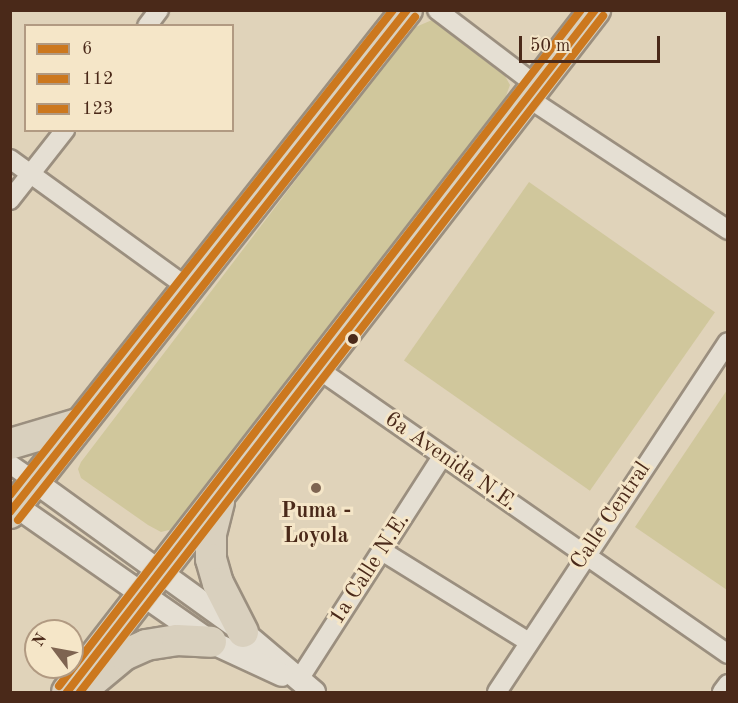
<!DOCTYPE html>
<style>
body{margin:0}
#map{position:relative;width:738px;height:703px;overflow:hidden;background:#e0d3ba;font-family:"Old Standard TT",serif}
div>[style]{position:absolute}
.green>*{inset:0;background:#d0c79c;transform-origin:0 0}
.roads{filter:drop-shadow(2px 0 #9b8f7f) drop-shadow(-2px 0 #9b8f7f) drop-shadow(0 2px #9b8f7f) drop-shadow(0 -2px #9b8f7f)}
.minor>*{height:18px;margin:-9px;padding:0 9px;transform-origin:9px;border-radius:9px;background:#e5dfd3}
.tertiary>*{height:22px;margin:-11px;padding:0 11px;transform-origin:11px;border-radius:11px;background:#e5dfd3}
.trunk>*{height:30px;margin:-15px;padding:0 15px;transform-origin:15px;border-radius:15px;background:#d9d0be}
.bus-1>*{height:8px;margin:-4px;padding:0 4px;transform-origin:4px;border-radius:4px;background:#cc781e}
.bus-2>*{height:8px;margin:-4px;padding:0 4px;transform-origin:4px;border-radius:4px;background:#cc781e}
.bus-3>*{height:8px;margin:-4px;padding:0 4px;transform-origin:4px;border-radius:4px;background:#cc781e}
.dots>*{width:16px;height:16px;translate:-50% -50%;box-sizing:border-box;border:3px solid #f5e6c8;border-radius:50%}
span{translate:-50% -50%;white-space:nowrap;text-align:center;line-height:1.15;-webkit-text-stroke:6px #f5e6c8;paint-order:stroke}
.street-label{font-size:22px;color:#4a2919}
.poi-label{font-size:22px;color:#4a2919;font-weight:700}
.frame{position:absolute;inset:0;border:12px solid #4a2919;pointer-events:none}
.legend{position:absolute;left:24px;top:24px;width:210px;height:108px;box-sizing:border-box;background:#f5e6c8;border:2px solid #b19a82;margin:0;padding:8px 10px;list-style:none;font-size:18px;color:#4a2919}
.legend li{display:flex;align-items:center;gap:12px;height:30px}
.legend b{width:30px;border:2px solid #b19a82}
.north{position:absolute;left:24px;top:619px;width:60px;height:60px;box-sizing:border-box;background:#f5e6c8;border:2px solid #b19a82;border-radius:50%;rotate:302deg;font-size:16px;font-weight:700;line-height:24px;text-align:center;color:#4a2919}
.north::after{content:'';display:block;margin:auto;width:21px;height:27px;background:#7e6451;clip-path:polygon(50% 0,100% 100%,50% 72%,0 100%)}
.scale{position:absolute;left:519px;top:36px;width:141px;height:27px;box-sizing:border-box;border:3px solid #4a2919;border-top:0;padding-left:8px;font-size:18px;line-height:21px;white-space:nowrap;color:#4a2919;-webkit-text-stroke:4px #f5e6c8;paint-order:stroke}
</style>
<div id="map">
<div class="green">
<div style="clip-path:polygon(432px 20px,505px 76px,510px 85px,503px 104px,393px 243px,390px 264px,181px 527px,161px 532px,148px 525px,81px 478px,78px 469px,81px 462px,411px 29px)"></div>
<div style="left:529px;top:182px;width:227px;height:218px;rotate:35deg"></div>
<div style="clip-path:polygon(727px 390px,727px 590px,635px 527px)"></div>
</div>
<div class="roads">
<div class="minor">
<div style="left:437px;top:10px;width:126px;rotate:37.2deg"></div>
<div style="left:147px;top:26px;width:20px;rotate:-53deg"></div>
<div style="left:528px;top:98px;width:240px;rotate:33.4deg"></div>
<div style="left:10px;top:159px;width:218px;rotate:35.9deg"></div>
<div style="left:10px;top:200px;width:89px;rotate:-51.8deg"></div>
<div style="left:318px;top:369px;width:499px;rotate:34.8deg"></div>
<div style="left:10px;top:464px;width:29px;rotate:35deg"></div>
<div style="left:382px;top:551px;width:173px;rotate:31.8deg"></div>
<div style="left:298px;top:681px;width:266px;rotate:-57.3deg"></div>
<div style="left:497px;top:692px;width:419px;rotate:-56.6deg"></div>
<div style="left:722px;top:692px;width:10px;rotate:-53deg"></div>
</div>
<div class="tertiary">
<div style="left:34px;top:481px;width:258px;rotate:35.8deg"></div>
<div style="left:243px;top:632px;width:93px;rotate:40.2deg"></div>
<div style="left:16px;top:506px;width:238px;rotate:34.9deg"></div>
<div style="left:211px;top:642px;width:78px;rotate:24.9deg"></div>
</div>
<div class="trunk">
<div style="left:10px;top:444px;width:70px;rotate:-16.6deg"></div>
<div style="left:219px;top:502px;width:34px;rotate:104deg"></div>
<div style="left:211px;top:535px;width:24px;rotate:90deg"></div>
<div style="left:211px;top:559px;width:25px;rotate:74deg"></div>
<div style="left:218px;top:583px;width:55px;rotate:63deg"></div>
<div style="left:10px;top:513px;width:641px;rotate:-51.72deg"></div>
<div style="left:88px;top:685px;width:47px;rotate:-39.8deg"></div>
<div style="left:124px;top:655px;width:24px;rotate:-24deg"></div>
<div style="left:146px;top:645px;width:31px;rotate:-9deg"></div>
<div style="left:177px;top:640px;width:34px;rotate:3deg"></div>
<div style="left:67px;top:692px;width:863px;rotate:-52.25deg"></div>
</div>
</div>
<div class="bus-1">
<div style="left:10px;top:512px;width:640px;rotate:-51.66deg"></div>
<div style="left:67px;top:692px;width:863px;rotate:-52.25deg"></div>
</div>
<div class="bus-2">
<div style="left:18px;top:520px;width:641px;rotate:-51.72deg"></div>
<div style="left:80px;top:692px;width:855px;rotate:-52.27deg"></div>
</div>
<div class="bus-3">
<div style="left:10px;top:495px;width:618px;rotate:-51.7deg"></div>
<div style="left:59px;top:686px;width:854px;rotate:-52.33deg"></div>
</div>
<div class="dots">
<div style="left:353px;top:339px;background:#4a2919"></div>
<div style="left:316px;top:488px;background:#7e6451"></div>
</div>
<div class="street-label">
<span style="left:451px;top:462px;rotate:35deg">6a Avenida N.E.</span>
<span style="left:611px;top:516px;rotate:-56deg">Calle Central</span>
<span style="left:370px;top:569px;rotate:-57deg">1a Calle N.E.</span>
</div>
<div class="poi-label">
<span style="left:316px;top:524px">Puma -<br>Loyola</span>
</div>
<div class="frame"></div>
<ul class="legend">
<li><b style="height:8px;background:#cc781e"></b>6</li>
<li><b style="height:8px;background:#cc781e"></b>112</li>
<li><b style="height:8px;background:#cc781e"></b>123</li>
</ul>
<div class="north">N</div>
<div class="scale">50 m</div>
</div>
